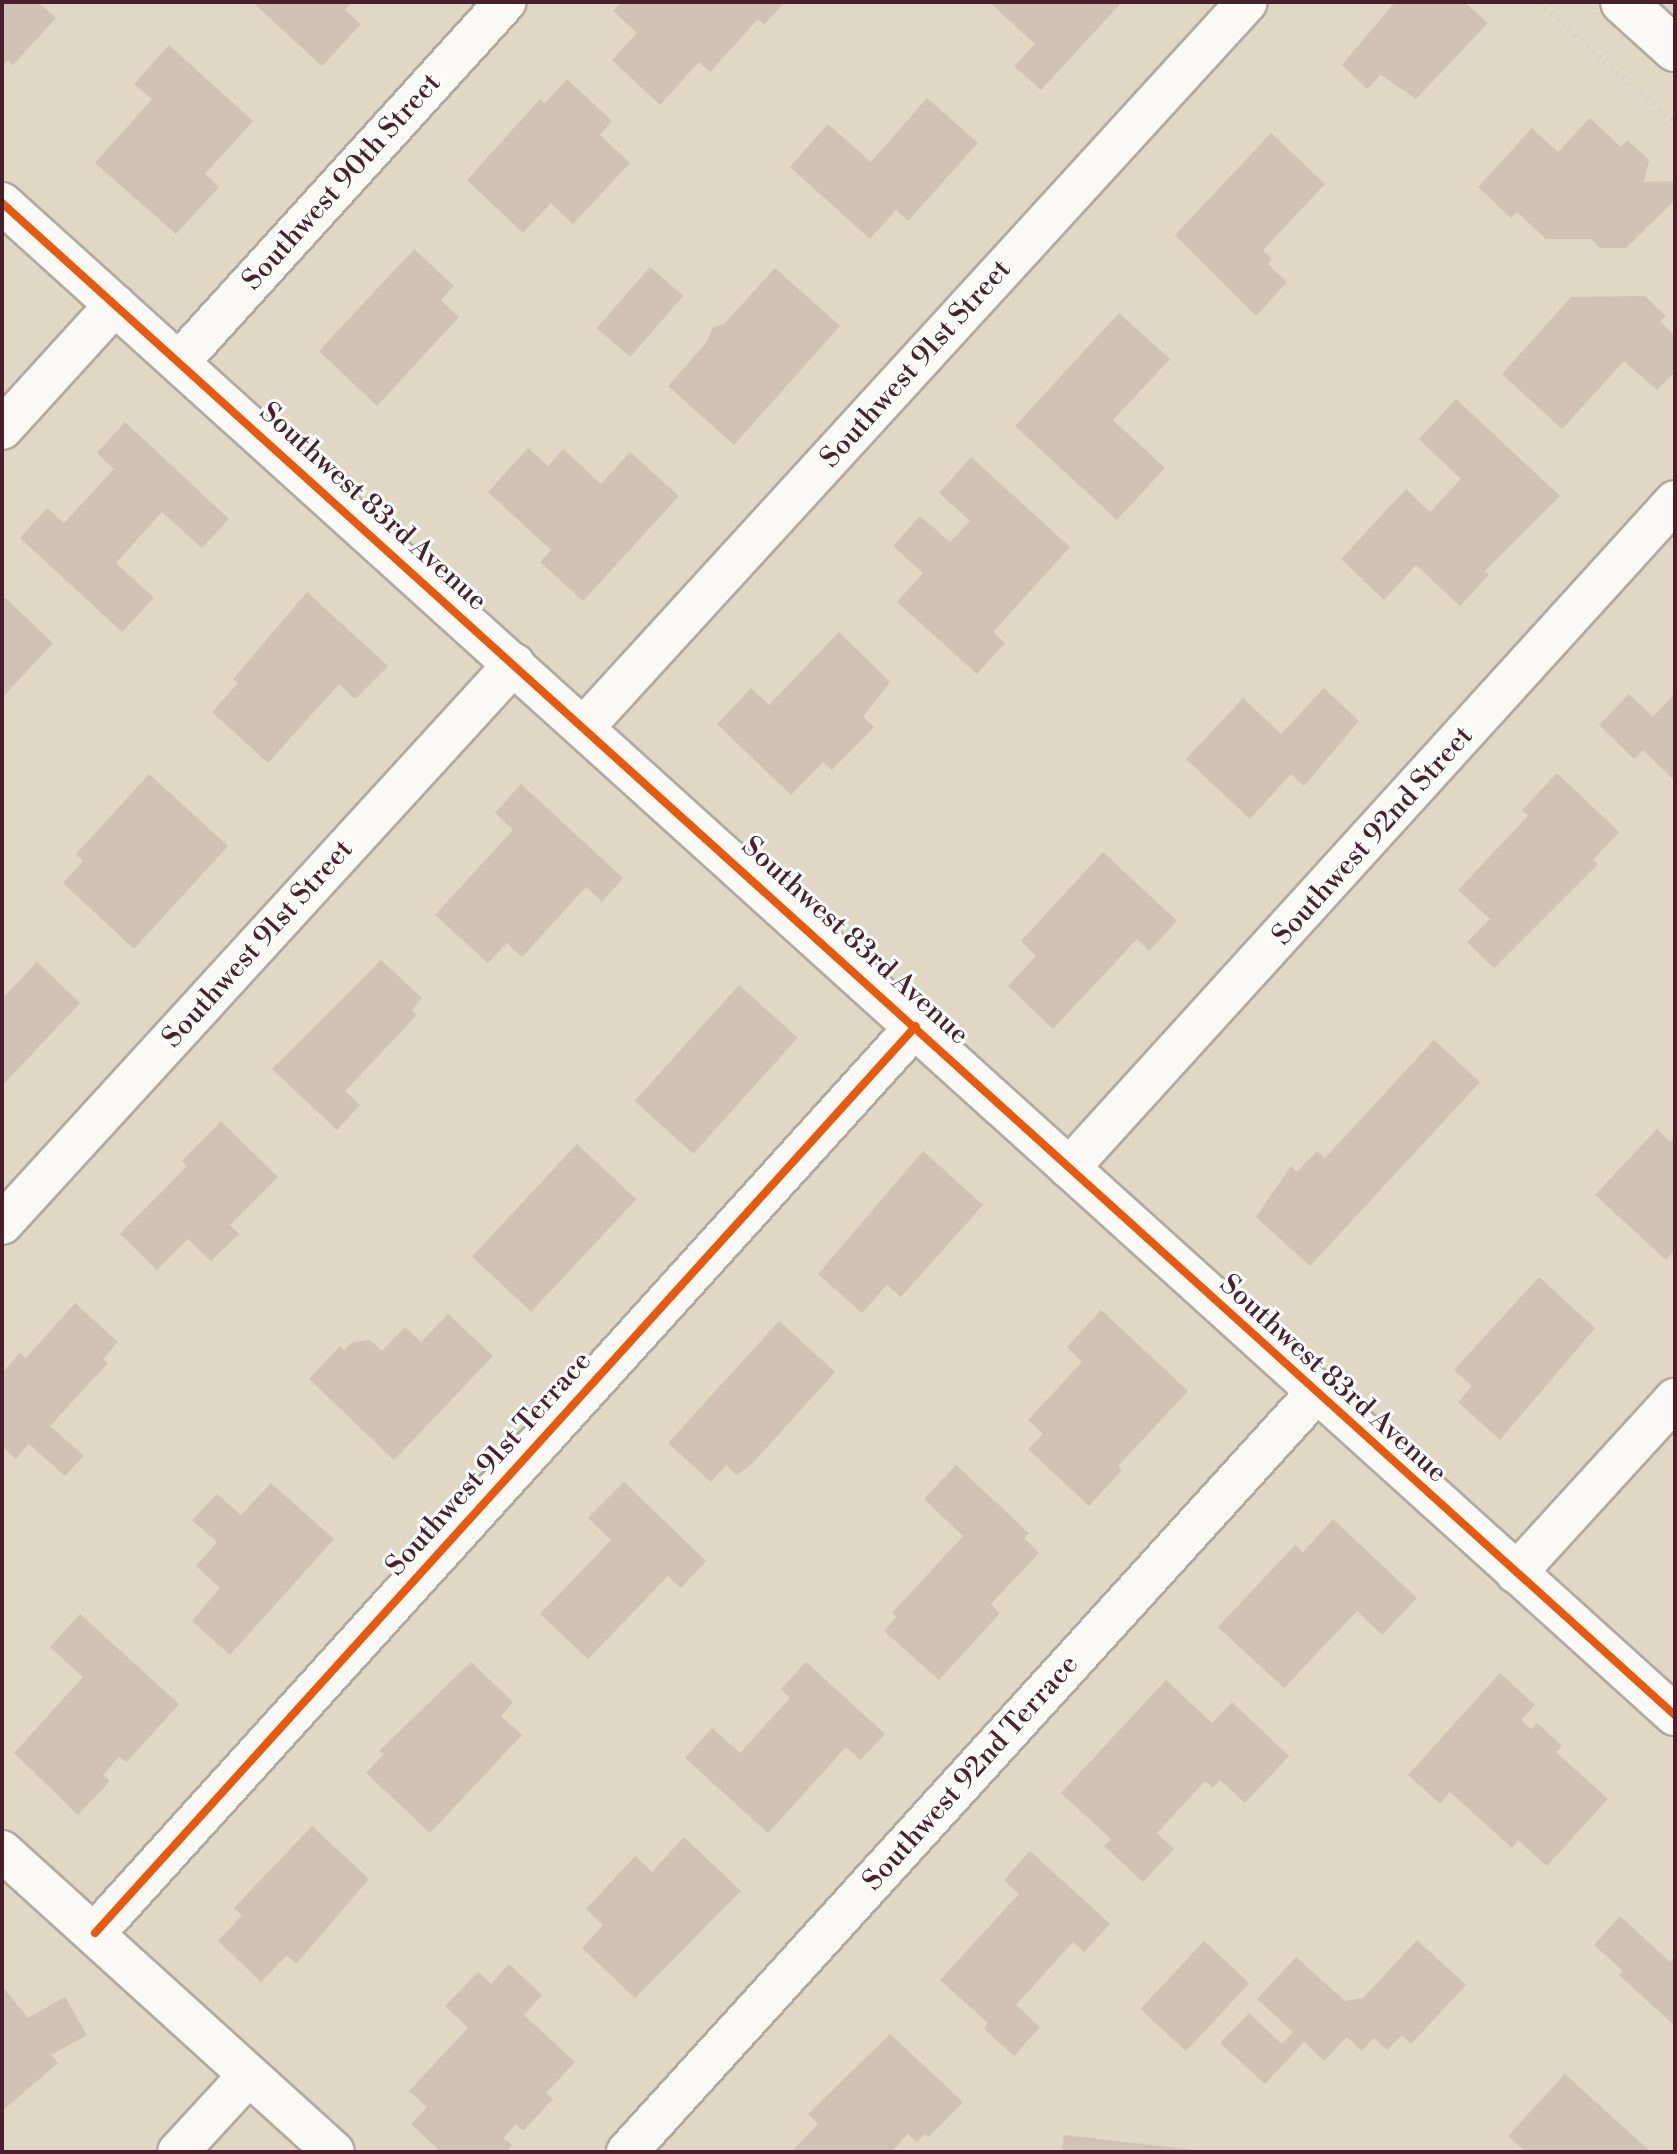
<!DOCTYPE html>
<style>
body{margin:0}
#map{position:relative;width:1677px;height:2154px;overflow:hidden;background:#e0d8c5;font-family:"Libre Bodoni",serif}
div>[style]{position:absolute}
.building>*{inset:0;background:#d0c2b5;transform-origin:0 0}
.path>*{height:5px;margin-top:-2.5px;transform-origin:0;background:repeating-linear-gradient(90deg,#d4d0cb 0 2px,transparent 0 8px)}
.roads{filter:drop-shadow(2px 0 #b3aa9e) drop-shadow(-2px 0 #b3aa9e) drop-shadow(0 2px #b3aa9e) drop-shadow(0 -2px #b3aa9e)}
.street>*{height:40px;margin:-20px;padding:0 20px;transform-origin:20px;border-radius:20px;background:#faf9f6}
.secondary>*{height:44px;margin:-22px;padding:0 22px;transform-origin:22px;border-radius:22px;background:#faf9f6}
.cycleway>*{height:8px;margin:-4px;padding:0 4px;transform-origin:4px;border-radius:4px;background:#e8590c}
span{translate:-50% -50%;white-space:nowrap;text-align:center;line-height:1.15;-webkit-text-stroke:6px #fff;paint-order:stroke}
.street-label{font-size:28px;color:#4a1f2b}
.frame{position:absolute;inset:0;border:4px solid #4a1f2b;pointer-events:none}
</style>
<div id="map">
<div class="building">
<div style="clip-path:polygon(2px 2px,38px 2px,56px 18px,13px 65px,8px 60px,2px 67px)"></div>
<div style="clip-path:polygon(252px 2px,352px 2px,345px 10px,361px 24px,322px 66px)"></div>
<div style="clip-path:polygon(622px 2px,785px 2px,764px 25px,758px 19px,710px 72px,699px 62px,660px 105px,612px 60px,637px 33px,613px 11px)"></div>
<div style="clip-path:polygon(989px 2px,1122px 2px,1041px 90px,1014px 66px,1035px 44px)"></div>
<div style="clip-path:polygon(1395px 2px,1464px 2px,1488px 23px,1416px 99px,1381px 75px,1367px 89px,1342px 65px)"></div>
<div style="clip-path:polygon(169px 45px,253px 121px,205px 174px,219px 187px,176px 234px,95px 163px,152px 99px,134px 84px)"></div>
<div style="clip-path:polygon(567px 79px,612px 121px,600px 135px,630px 163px,573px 224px,551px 203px,523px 233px,467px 180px,540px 99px,545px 103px)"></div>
<div style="clip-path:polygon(927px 98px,978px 143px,908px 221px,896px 210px,870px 239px,790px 167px,828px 124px,871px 162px)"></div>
<div style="clip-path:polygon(1590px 118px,1621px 147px,1627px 140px,1649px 160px,1644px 182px,1675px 181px,1675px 200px,1626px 248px,1600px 248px,1591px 239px,1546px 239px,1517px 212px,1511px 218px,1478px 187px,1532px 128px,1558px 152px)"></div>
<div style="clip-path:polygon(1271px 133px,1325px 184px,1263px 250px,1272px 259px,1268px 264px,1287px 282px,1256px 316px,1175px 235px)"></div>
<div style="clip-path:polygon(414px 249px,454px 286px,441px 300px,459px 317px,377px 406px,319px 351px)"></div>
<div style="left:650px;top:267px;width:44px;height:81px;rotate:41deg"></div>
<div style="clip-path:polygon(775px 268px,840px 326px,734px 445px,668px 386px,706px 343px,713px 327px,724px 324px)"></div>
<div style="clip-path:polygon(1645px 296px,1666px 316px,1660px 321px,1675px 336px,1675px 372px,1657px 390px,1624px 361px,1562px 429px,1502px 374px,1571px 297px)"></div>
<div style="clip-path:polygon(1119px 313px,1170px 359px,1113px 420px,1165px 468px,1117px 520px,1015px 426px)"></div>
<div style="clip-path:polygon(1456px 399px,1560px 496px,1485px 571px,1489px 575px,1460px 606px,1416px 565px,1384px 600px,1341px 559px,1406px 489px,1430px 512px,1461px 479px,1419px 439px)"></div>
<div style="clip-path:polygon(125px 422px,229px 519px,202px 548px,162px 512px,116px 563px,154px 598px,122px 632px,20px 538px,47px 508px,64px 523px,114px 469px,97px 453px)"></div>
<div style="clip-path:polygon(528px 448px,548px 466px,563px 449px,601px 484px,630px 452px,679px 496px,583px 601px,540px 562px,551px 550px,488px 492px)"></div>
<div style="clip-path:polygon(971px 457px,1070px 547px,993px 632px,1005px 643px,977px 674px,897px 602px,923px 573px,893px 546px,920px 516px,950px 542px,970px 521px,939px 493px)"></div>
<div style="clip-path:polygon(307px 592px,388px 666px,355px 699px,339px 684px,268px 763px,212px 712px,238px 683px,233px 679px)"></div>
<div style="clip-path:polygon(2px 595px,53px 643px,2px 698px)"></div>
<div style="clip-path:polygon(839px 632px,890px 682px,863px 717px,874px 727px,832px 770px,823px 762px,791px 795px,717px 724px,751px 688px,769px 705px)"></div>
<div style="clip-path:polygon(1324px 688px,1359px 721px,1304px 786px,1291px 774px,1250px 819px,1186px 759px,1243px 698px,1281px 734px)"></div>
<div style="clip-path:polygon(1675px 693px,1675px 781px,1643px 750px,1634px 759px,1599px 725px,1629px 694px,1653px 717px)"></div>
<div style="clip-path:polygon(1557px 773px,1619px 832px,1593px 860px,1598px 864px,1494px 968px,1467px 942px,1490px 919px,1458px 890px,1528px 816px,1522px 810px)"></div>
<div style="clip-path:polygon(149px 774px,228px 846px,134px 949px,63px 883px,83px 861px,76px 854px)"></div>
<div style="clip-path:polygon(521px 784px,623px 878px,602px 902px,586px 887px,522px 957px,507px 943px,488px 963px,435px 915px,513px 830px,495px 813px)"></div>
<div style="clip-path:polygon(1103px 852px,1177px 921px,1149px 951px,1137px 939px,1053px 1029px,1008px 986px,1036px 956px,1021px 941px)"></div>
<div style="clip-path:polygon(381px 960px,422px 998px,412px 1010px,417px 1015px,345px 1091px,360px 1105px,337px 1130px,272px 1069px)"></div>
<div style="clip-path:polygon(37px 962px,80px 1003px,2px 1086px,2px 999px)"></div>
<div style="left:739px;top:985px;width:79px;height:156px;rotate:42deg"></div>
<div style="clip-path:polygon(1434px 1040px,1480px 1082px,1310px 1266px,1256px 1217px,1291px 1166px,1297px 1172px,1317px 1151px,1325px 1158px)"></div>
<div style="clip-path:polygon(221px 1121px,278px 1177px,230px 1225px,239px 1234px,211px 1261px,188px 1239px,157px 1270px,120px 1234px,187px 1166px,182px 1161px)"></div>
<div style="clip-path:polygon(1657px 1129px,1670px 1142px,1675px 1136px,1675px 1250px,1666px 1260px,1595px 1195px)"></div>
<div style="left:577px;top:1144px;width:81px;height:154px;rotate:43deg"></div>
<div style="clip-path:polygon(923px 1151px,983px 1205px,901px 1297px,887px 1285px,862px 1313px,818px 1274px)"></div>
<div style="clip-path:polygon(1539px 1277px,1595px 1328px,1500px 1440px,1458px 1402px,1472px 1386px,1454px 1370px)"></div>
<div style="clip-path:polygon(75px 1303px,118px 1342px,103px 1359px,108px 1363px,50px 1426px,84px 1456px,65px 1476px,29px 1444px,16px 1459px,2px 1446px,2px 1373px,20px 1353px,26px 1358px)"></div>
<div style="clip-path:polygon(1101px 1310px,1188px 1391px,1118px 1466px,1122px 1470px,1089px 1506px,1028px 1449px,1043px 1434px,1028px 1420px,1082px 1362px,1067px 1347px)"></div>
<div style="clip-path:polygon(448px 1314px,493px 1356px,394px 1460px,309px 1379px,340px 1346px,344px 1350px,353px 1342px,370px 1340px,382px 1351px,405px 1327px,421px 1342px)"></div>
<div style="clip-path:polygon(779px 1321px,835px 1372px,751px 1465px,737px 1475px,726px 1465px,711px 1482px,668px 1443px)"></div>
<div style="clip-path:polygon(956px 1465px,1029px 1533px,1024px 1538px,1039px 1553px,991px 1604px,1000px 1613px,939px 1680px,884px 1631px,896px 1617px,892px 1613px,963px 1536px,924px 1499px)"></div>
<div style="clip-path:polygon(624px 1482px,706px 1561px,681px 1588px,668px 1576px,588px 1659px,540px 1614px,611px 1540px,588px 1518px)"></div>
<div style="clip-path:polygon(271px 1483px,334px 1539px,230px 1655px,192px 1621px,220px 1588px,196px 1566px,217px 1542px,192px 1520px,217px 1494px,241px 1515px)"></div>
<div style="clip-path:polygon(1333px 1519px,1417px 1598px,1382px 1635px,1357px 1611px,1284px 1688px,1218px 1627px,1295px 1545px,1303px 1552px)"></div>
<div style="clip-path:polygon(80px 1614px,179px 1704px,127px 1762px,119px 1757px,103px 1775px,110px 1781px,78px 1815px,14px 1753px,83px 1677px,50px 1647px)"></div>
<div style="clip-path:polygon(471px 1662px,513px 1702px,501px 1716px,522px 1735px,430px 1833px,366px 1773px,384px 1754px,379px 1751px)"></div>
<div style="clip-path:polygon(806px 1662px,885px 1734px,860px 1760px,846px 1747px,768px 1833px,685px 1758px,712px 1728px,740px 1753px,790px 1698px,781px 1689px)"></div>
<div style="clip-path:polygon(1500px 1673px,1535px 1705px,1521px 1720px,1531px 1729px,1537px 1723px,1562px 1746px,1556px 1752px,1608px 1799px,1547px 1866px,1518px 1840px,1512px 1848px,1450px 1792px,1440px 1804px,1408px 1775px)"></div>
<div style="clip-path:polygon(1166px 1680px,1212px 1723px,1232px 1702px,1289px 1756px,1245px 1803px,1220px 1780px,1213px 1788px,1205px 1781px,1157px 1833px,1174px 1849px,1143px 1882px,1104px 1846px,1111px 1839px,1061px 1793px)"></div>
<div style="clip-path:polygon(312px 1826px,369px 1879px,296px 1964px,287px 1955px,261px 1982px,218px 1941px,242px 1915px,234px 1908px)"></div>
<div style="clip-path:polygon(684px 1837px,741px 1891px,635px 1998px,582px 1948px,603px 1925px,586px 1909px,635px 1856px,652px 1872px)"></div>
<div style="clip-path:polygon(1030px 1851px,1110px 1924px,1084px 1952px,1073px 1942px,1016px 2005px,1040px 2027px,1014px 2056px,984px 2029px,988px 2023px,940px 1980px,1019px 1894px,1004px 1880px)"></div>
<div style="clip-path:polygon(1620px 1916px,1670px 1962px,1675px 1956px,1675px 2026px,1619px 1975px,1623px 1971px,1594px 1945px)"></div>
<div style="clip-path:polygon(1417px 1940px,1466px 1985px,1411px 2044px,1402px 2035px,1387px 2050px,1374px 2038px,1362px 2051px,1347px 2037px,1324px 2061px,1304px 2042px,1265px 2084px,1220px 2043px,1249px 2013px,1282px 2044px,1293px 2032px,1257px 1999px,1296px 1957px,1345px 2001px,1363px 1998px)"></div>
<div style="left:1204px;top:1941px;width:62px;height:93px;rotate:43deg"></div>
<div style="clip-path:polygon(509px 1964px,542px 1995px,524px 2015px,575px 2062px,546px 2093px,553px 2099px,523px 2131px,516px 2124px,503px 2138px,512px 2145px,506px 2152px,441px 2152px,411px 2124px,427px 2107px,409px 2091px,468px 2028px,445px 2006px,478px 1972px,491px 1984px)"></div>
<div style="clip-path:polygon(2px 1986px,28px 2018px,65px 1997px,87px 2035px,51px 2055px,58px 2063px,2px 2111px)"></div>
<div style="clip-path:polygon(890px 2034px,963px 2102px,929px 2137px,925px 2134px,917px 2142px,908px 2134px,891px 2152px,791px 2152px,818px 2124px,808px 2114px)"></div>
<div style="clip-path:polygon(1565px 2074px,1651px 2152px,1526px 2152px,1508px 2136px)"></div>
<div style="clip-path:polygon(1064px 2135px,1195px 2150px,1195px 2152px,1062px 2152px)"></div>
</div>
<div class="path">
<div style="left:1539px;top:2px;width:182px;rotate:41.7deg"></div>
</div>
<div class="roads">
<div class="street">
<div style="left:2px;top:203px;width:2255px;rotate:42.11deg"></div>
<div style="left:179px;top:362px;width:486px;rotate:-47.8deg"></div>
<div style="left:2px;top:429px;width:168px;rotate:-47.7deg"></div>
<div style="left:584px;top:727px;width:982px;rotate:-47.56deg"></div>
<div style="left:1069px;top:1168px;width:901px;rotate:-47.74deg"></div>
<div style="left:2px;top:1224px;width:759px;rotate:-47.56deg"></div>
<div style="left:1516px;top:1573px;width:236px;rotate:-47.6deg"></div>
<div style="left:2px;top:1851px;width:448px;rotate:42.2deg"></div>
<div style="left:95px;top:1933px;width:1223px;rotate:-47.85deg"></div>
<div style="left:178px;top:2152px;width:103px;rotate:-47.4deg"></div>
<div style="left:627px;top:2152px;width:1024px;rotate:-47.77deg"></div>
</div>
<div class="secondary">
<div style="left:1623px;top:2px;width:70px;rotate:42.1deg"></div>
</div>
</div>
<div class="cycleway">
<div style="left:2px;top:203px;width:2255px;rotate:42.11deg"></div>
<div style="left:95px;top:1933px;width:1223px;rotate:-47.85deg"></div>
</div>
<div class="street-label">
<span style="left:342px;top:182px;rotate:-48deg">Southwest 90th Street</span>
<span style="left:916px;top:364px;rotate:-48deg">Southwest 91st Street</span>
<span style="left:373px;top:507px;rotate:42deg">Southwest 83rd Avenue</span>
<span style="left:1373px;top:836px;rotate:-48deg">Southwest 92nd Street</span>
<span style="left:855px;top:941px;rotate:42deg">Southwest 83rd Avenue</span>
<span style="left:258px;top:944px;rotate:-48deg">Southwest 91st Street</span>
<span style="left:1333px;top:1379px;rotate:42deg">Southwest 83rd Avenue</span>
<span style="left:489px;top:1464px;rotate:-48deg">Southwest 91st Terrace</span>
<span style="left:971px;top:1773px;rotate:-48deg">Southwest 92nd Terrace</span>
</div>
<div class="frame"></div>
</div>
